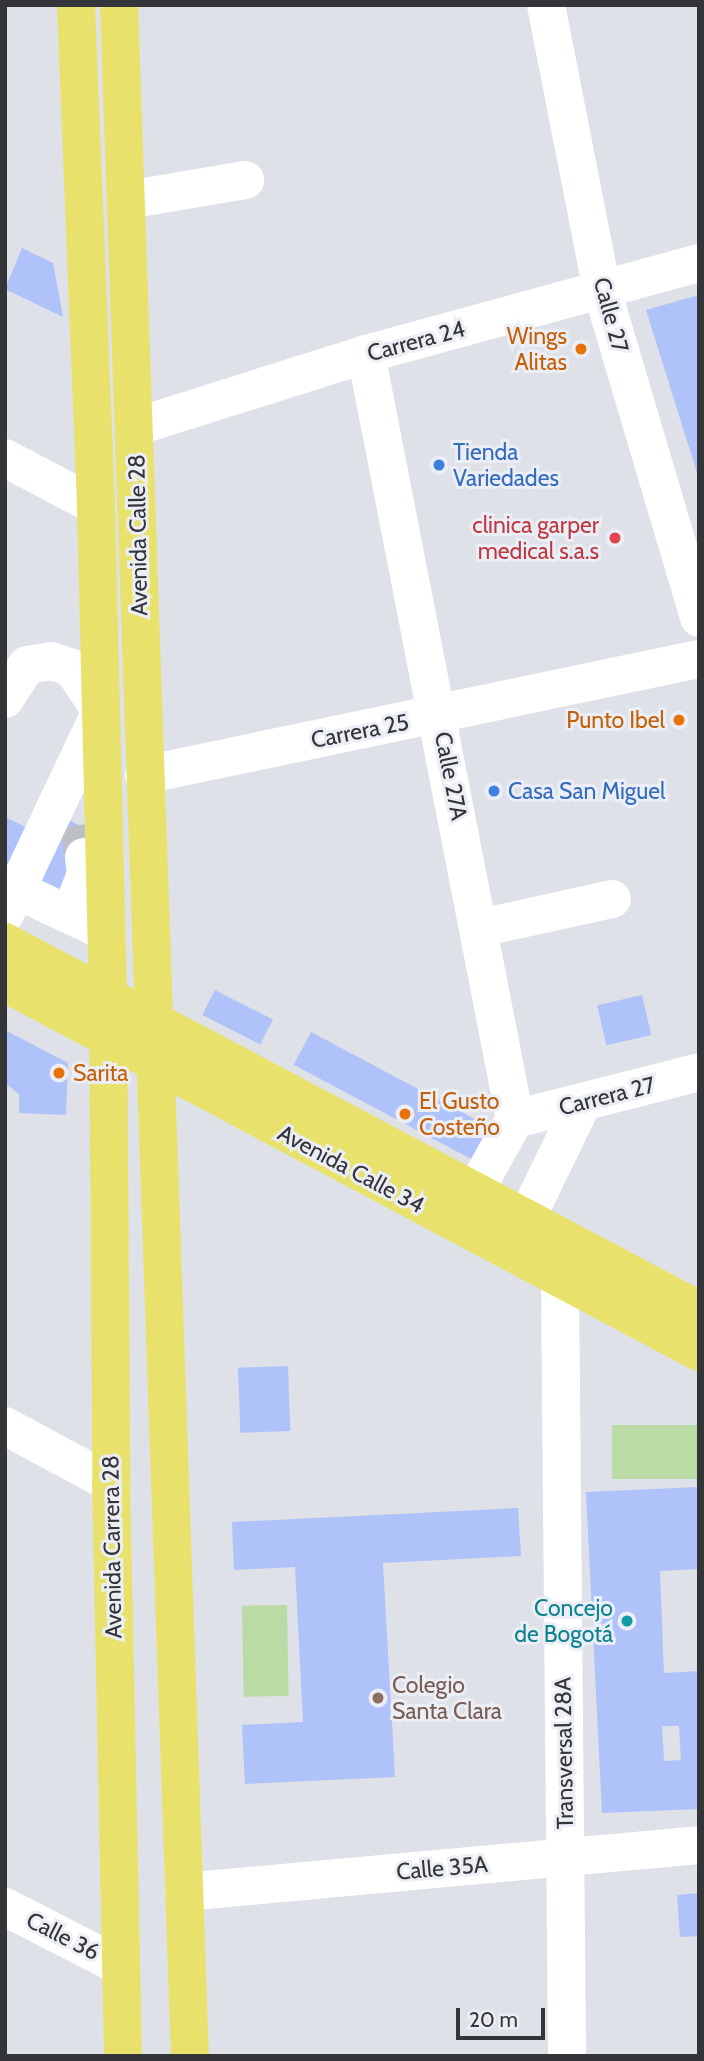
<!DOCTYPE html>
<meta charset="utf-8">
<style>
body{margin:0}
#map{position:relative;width:704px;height:2061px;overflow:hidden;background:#dee1e8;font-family:Cabin,sans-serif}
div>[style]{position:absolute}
.green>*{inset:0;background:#badba3;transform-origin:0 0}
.building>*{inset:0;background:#afc2f9;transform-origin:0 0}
.minor-tunnel>*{height:38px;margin-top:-19px;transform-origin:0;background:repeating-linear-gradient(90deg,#bcbfc5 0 38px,transparent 0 57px)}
.minor>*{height:38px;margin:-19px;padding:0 19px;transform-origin:19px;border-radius:19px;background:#fff}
.major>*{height:38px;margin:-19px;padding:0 19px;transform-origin:19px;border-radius:19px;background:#e8e26d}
.dots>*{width:19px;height:19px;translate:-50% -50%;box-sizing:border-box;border:4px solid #eceef5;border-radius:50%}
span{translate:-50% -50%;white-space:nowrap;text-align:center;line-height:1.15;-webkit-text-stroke:6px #eceef5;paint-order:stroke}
.street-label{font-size:23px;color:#343538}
.food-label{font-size:23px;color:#c56008}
.right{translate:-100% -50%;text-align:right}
.left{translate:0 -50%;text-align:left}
.shop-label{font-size:23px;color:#366cbe}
.health-label{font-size:23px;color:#be3a42}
.culture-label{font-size:23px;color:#0d838f}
.education-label{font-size:23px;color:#785e54}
.frame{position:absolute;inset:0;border:7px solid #343538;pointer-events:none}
.scale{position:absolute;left:456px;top:2008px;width:89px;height:32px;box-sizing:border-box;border:4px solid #343538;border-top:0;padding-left:9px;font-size:21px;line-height:24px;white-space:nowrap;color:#343538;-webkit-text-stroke:5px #eceef5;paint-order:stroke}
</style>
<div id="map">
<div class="green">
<div style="left:612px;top:1425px;width:87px;height:54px"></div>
<div style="left:287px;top:1605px;width:91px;height:45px;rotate:89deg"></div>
</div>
<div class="building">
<div style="clip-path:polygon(22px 248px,53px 263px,63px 317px,5px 289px)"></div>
<div style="clip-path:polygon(699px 295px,699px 476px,698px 476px,646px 310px)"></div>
<div style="clip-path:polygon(5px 817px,30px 829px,5px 881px)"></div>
<div style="left:63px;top:817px;width:36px;height:76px;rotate:27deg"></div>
<div style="left:215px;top:990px;width:65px;height:28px;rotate:27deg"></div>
<div style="left:642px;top:995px;width:41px;height:46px;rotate:77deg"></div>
<div style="clip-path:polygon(5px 1030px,68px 1063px,66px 1115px,19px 1113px,19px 1094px,5px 1083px)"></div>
<div style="left:311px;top:1032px;width:207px;height:37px;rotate:28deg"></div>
<div style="left:288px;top:1366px;width:65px;height:50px;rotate:88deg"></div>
<div style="clip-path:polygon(evenodd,699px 1487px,699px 1569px,660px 1571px,664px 1673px,699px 1671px,699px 1809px,602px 1813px,586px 1492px,699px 1487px,662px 1726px,679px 1726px,681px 1760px,664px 1761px,662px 1726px)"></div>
<div style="clip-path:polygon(518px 1508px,521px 1556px,383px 1563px,395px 1777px,245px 1784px,242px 1725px,303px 1722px,295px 1567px,234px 1570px,232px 1522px)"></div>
<div style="clip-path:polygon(699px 1893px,699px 1936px,680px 1937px,677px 1895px)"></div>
</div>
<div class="minor-tunnel">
<div style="left:79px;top:825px;width:32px;rotate:81deg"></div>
</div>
<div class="minor">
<div style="left:546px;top:5px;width:290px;rotate:78.9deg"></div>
<div style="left:602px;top:290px;width:342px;rotate:73.5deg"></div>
<div style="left:127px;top:200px;width:120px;rotate:-9.6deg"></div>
<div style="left:366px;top:354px;width:779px;rotate:78.98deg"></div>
<div style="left:515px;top:1119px;width:82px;rotate:119.1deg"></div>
<div style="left:135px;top:427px;width:242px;rotate:-17.5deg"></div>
<div style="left:366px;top:354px;width:345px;rotate:-15.3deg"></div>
<div style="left:5px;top:458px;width:103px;rotate:27.8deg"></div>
<div style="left:5px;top:699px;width:40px;rotate:-57.1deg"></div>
<div style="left:27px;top:665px;width:24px;rotate:-9deg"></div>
<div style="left:51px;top:661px;width:22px;rotate:18deg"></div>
<div style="left:72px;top:668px;width:52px;rotate:56deg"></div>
<div style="left:101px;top:711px;width:225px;rotate:115.3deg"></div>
<div style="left:144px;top:775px;width:567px;rotate:-11.81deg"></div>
<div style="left:17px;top:890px;width:98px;rotate:25.3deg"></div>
<div style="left:70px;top:915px;width:44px;rotate:-68.7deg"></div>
<div style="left:86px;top:874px;width:17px;rotate:-97deg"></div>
<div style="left:480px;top:928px;width:135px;rotate:-12.4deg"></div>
<div style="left:515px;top:1119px;width:190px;rotate:-14.3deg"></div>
<div style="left:526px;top:1219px;width:130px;rotate:-64deg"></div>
<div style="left:560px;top:1282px;width:774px;rotate:89.48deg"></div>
<div style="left:5px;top:1426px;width:120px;rotate:28.3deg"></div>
<div style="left:184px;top:1892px;width:517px;rotate:-5.21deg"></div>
<div style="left:5px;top:1907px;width:129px;rotate:27.2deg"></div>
</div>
<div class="major">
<div style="left:76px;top:5px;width:501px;rotate:87.71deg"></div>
<div style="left:96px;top:506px;width:491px;rotate:88.6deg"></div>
<div style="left:108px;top:997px;width:486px;rotate:89.6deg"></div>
<div style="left:111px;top:1483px;width:573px;rotate:88.8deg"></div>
<div style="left:119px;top:5px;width:2052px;rotate:88.02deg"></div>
<div style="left:5px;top:942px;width:786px;rotate:27.94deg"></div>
<div style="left:5px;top:983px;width:786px;rotate:28deg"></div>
</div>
<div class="dots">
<div style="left:581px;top:349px;background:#e8710a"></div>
<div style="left:439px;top:465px;background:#3f7fe0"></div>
<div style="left:615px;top:538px;background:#e0444e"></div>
<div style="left:679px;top:720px;background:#e8710a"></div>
<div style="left:494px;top:791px;background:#3f7fe0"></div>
<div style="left:59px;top:1073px;background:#e8710a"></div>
<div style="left:405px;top:1114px;background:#e8710a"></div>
<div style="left:627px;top:1621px;background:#0f9aa8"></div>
<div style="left:378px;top:1698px;background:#8d6e63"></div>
</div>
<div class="street-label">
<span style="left:611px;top:315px;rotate:75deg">Calle 27</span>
<span style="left:416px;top:341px;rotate:-15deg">Carrera 24</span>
<span style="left:138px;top:535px;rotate:-91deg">Avenida Calle 28</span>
<span style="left:360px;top:731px;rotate:-11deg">Carrera 25</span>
<span style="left:451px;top:776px;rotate:79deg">Calle 27A</span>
<span style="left:607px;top:1096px;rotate:-14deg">Carrera 27</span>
<span style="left:351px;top:1169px;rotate:28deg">Avenida Calle 34</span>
<span style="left:112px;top:1547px;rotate:-91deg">Avenida Carrera 28</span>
<span style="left:564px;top:1753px;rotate:-91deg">Transversal 28A</span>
<span style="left:442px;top:1868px;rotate:-5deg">Calle 35A</span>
<span style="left:63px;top:1936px;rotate:27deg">Calle 36</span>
</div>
<div class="food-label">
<span class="right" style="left:567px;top:349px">Wings<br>Alitas</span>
<span class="right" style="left:665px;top:720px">Punto Ibel</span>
<span class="left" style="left:73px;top:1073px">Sarita</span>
<span class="left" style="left:419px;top:1114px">El Gusto<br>Costeño</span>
</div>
<div class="shop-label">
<span class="left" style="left:453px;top:465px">Tienda<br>Variedades</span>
<span class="left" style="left:508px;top:791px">Casa San Miguel</span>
</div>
<div class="health-label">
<span class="right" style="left:599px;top:538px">clinica garper<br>medical s.a.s</span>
</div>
<div class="culture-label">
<span class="right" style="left:613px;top:1621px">Concejo<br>de Bogotá</span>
</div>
<div class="education-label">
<span class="left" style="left:392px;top:1698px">Colegio<br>Santa Clara</span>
</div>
<div class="frame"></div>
<div class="scale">20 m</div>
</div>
